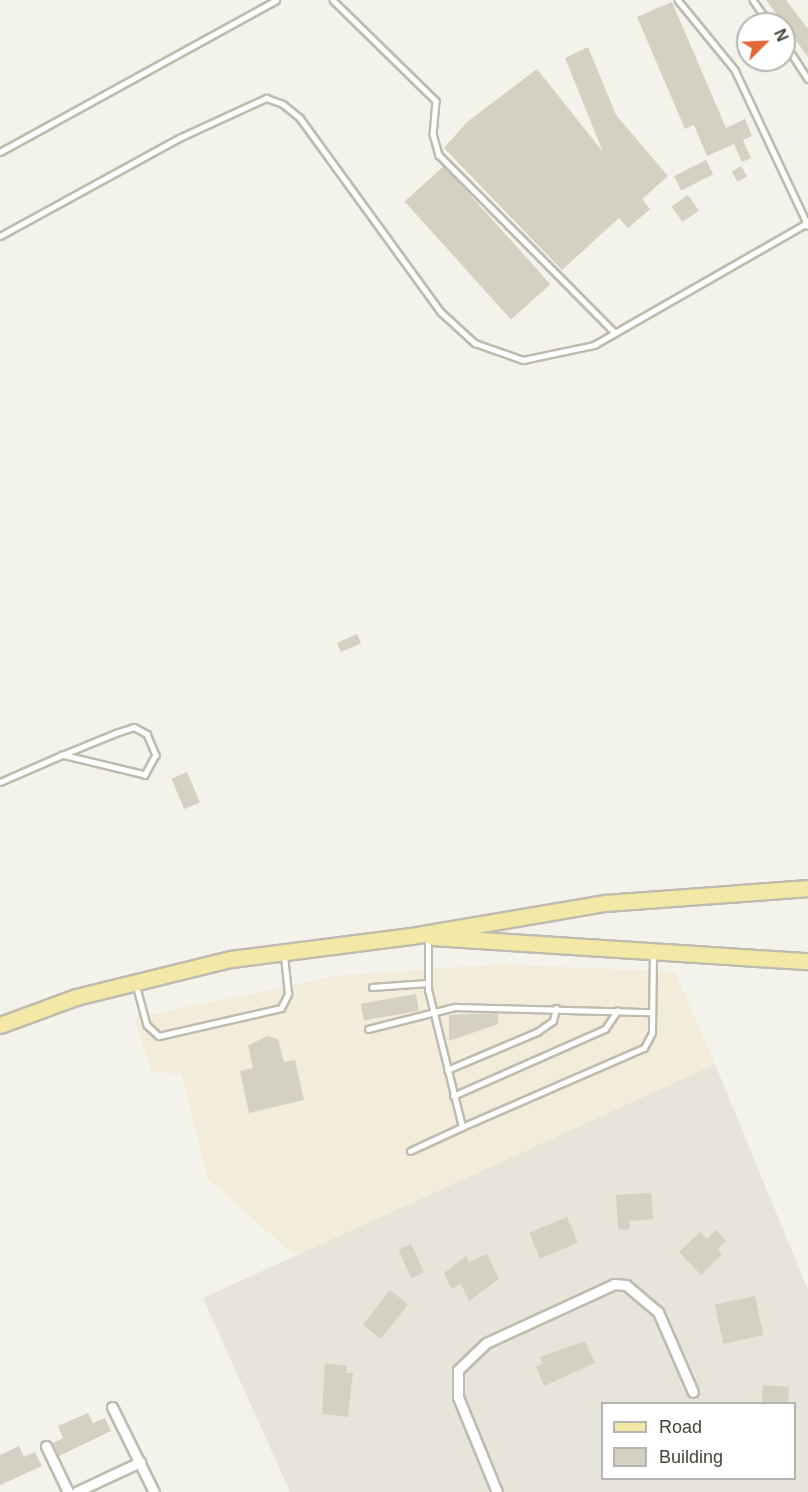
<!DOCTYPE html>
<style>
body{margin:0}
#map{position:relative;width:808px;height:1492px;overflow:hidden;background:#f4f3eb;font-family:Helvetica,sans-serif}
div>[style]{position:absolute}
.residential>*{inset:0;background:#e7e5da}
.commercial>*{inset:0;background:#f3ecda}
.building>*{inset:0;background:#d4d0c2;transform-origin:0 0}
.roads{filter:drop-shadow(2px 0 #bebbaf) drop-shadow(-2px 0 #bebbaf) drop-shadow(0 2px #bebbaf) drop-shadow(0 -2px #bebbaf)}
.service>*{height:4.5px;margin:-2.25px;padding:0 2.25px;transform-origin:2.25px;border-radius:2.25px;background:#fff}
.minor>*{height:9px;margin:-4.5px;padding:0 4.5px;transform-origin:4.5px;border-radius:4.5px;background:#fff}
.primary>*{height:15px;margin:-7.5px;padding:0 7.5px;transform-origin:7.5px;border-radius:7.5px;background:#f3e8a5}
span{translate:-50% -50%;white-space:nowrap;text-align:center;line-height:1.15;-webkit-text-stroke:5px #fff;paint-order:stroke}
.legend{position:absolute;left:601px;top:1402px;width:195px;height:78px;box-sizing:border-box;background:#fff;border:2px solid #b5b4b0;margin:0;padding:8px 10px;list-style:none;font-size:18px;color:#47443a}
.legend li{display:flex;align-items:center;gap:12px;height:30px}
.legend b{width:30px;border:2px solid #b5b4b0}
.north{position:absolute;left:736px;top:12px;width:60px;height:60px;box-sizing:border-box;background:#fff;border:2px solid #b5b4b0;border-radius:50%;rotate:66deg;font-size:16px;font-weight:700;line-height:24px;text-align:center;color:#47443a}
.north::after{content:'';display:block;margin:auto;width:21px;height:27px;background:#e26835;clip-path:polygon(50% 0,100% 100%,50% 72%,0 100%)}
</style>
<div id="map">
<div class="residential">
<div style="clip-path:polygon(evenodd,715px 1064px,808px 1290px,808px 1492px,290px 1492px,203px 1298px,715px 1064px,602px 1404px,794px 1404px,794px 1478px,602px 1478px,602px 1404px)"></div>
</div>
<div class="commercial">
<div style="clip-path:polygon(505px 964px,675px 972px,715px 1064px,295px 1256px,208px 1179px,182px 1074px,152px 1071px,134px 1018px,341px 975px)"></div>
</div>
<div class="building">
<div style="clip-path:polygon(766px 0,786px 0,808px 29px,808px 57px)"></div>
<div style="clip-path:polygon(672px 2px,726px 128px,745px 119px,752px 136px,743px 140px,751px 158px,742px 162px,734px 144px,707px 156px,694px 125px,685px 129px,637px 17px)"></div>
<div style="clip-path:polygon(588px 47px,616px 115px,668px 176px,642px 199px,650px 209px,628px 228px,619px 218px,562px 270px,444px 148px,467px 122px,537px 69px,603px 152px,565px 58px)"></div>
<div style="left:706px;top:160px;width:16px;height:36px;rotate:63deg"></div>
<div style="left:444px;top:166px;width:159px;height:53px;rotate:48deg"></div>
<div style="left:741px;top:166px;width:12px;height:11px;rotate:59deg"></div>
<div style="left:688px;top:195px;width:19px;height:20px;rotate:55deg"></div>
<div style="left:357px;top:634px;width:10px;height:22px;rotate:66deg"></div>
<div style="left:187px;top:772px;width:33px;height:17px;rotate:67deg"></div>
<div style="left:416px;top:994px;width:17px;height:56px;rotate:80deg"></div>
<div style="clip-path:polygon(498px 1013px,498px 1024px,449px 1041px,449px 1015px)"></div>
<div style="clip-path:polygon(268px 1036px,278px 1039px,284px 1062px,295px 1060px,304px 1100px,249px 1113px,240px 1071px,253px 1068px,248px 1045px)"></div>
<div style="clip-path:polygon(651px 1193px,653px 1219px,629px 1221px,630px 1229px,618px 1230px,616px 1195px)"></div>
<div style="left:567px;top:1217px;width:28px;height:41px;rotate:67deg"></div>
<div style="clip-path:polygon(716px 1230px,726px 1241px,718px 1249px,722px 1254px,701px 1275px,679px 1252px,700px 1232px,707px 1239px)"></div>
<div style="left:411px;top:1244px;width:31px;height:14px;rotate:65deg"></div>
<div style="clip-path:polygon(487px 1254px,499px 1279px,469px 1301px,461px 1284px,451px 1289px,444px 1273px,466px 1256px,469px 1262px)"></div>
<div style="left:390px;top:1290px;width:23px;height:44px;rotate:38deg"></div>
<div style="left:755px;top:1296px;width:40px;height:41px;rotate:78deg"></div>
<div style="clip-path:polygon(585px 1341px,595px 1363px,544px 1386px,536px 1367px,543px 1364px,540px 1357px)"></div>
<div style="clip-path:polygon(325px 1363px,347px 1366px,346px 1373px,353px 1373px,348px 1417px,322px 1414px)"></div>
<div style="left:763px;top:1385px;width:26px;height:19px;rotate:4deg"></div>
<div style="clip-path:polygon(88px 1413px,93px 1423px,105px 1418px,111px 1431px,59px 1456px,53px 1443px,63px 1438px,58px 1426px)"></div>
<div style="clip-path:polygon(19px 1446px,24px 1457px,35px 1452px,42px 1466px,0 1485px,0 1455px)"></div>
</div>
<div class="roads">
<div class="service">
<div style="left:333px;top:0;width:144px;rotate:44.4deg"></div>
<div style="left:436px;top:101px;width:33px;rotate:95deg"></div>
<div style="left:433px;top:134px;width:22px;rotate:74deg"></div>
<div style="left:439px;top:155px;width:250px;rotate:45.3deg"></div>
<div style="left:678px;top:0;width:90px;rotate:50.8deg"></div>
<div style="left:735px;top:70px;width:169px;rotate:64.8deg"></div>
<div style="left:753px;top:0;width:29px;rotate:55deg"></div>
<div style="left:784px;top:42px;width:44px;rotate:57deg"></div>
<div style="left:0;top:152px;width:315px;rotate:-28.8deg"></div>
<div style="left:0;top:236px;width:204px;rotate:-28.7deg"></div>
<div style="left:179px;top:138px;width:96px;rotate:-24.7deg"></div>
<div style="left:266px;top:98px;width:18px;rotate:19deg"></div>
<div style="left:283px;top:104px;width:22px;rotate:39deg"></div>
<div style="left:300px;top:118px;width:240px;rotate:54deg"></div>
<div style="left:441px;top:312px;width:46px;rotate:42.4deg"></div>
<div style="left:475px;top:343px;width:51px;rotate:19.5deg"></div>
<div style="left:523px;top:360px;width:73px;rotate:-11.9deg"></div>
<div style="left:594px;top:345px;width:245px;rotate:-29.8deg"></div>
<div style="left:0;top:782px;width:68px;rotate:-23.5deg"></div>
<div style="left:62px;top:755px;width:58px;rotate:-22.2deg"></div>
<div style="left:116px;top:733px;width:19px;rotate:-18deg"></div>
<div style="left:134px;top:727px;width:15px;rotate:28deg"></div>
<div style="left:147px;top:734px;width:23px;rotate:67deg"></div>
<div style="left:156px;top:755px;width:23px;rotate:119deg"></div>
<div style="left:145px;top:775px;width:85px;rotate:-166.5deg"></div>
<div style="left:136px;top:984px;width:42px;rotate:75deg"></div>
<div style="left:147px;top:1025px;width:16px;rotate:43deg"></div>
<div style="left:159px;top:1036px;width:125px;rotate:-12.9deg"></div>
<div style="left:281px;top:1008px;width:16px;rotate:-63deg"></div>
<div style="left:288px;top:994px;width:38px;rotate:-96deg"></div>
<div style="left:372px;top:987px;width:56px;rotate:-4.1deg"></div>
<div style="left:368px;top:1029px;width:90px;rotate:-14.2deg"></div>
<div style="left:455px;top:1007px;width:196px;rotate:1.5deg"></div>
<div style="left:447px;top:1070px;width:98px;rotate:-22.9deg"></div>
<div style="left:537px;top:1032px;width:19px;rotate:-35deg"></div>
<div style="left:553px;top:1021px;width:13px;rotate:-77deg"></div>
<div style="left:453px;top:1096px;width:166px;rotate:-23.8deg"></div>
<div style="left:605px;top:1029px;width:22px;rotate:-56deg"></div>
<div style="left:462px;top:1127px;width:198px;rotate:-23.5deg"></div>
<div style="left:644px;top:1048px;width:17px;rotate:-62deg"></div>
<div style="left:652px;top:1033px;width:78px;rotate:-89.3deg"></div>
<div style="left:410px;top:1151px;width:57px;rotate:-24.8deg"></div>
<div style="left:462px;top:1127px;width:141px;rotate:-103.9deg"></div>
<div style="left:428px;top:990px;width:50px;rotate:-90deg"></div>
</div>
<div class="minor">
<div style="left:807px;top:223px;width:1px;rotate:45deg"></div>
<div style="left:112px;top:1407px;width:95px;rotate:63.7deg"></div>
<div style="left:46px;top:1446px;width:51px;rotate:64.4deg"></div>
<div style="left:76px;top:1492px;width:71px;rotate:-25.1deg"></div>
<div style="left:497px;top:1492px;width:103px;rotate:-112.3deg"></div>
<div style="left:458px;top:1397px;width:27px;rotate:-90deg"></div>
<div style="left:458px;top:1370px;width:39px;rotate:-44deg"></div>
<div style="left:486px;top:1343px;width:141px;rotate:-24.7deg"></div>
<div style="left:614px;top:1284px;width:12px;rotate:5deg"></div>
<div style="left:626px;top:1285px;width:42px;rotate:40.2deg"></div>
<div style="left:658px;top:1312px;width:87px;rotate:66.4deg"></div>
</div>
<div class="primary">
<div style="left:432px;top:937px;width:377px;rotate:3.7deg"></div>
<div style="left:0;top:1025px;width:81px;rotate:-20.2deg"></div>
<div style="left:76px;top:997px;width:160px;rotate:-13.8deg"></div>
<div style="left:231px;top:959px;width:181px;rotate:-7.3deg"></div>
<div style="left:411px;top:936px;width:197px;rotate:-9.7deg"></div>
<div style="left:605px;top:903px;width:204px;rotate:-4.2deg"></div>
</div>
</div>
<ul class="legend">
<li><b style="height:8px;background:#f3e8a5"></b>Road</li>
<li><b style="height:16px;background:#d4d0c2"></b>Building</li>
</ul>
<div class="north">N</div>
</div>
